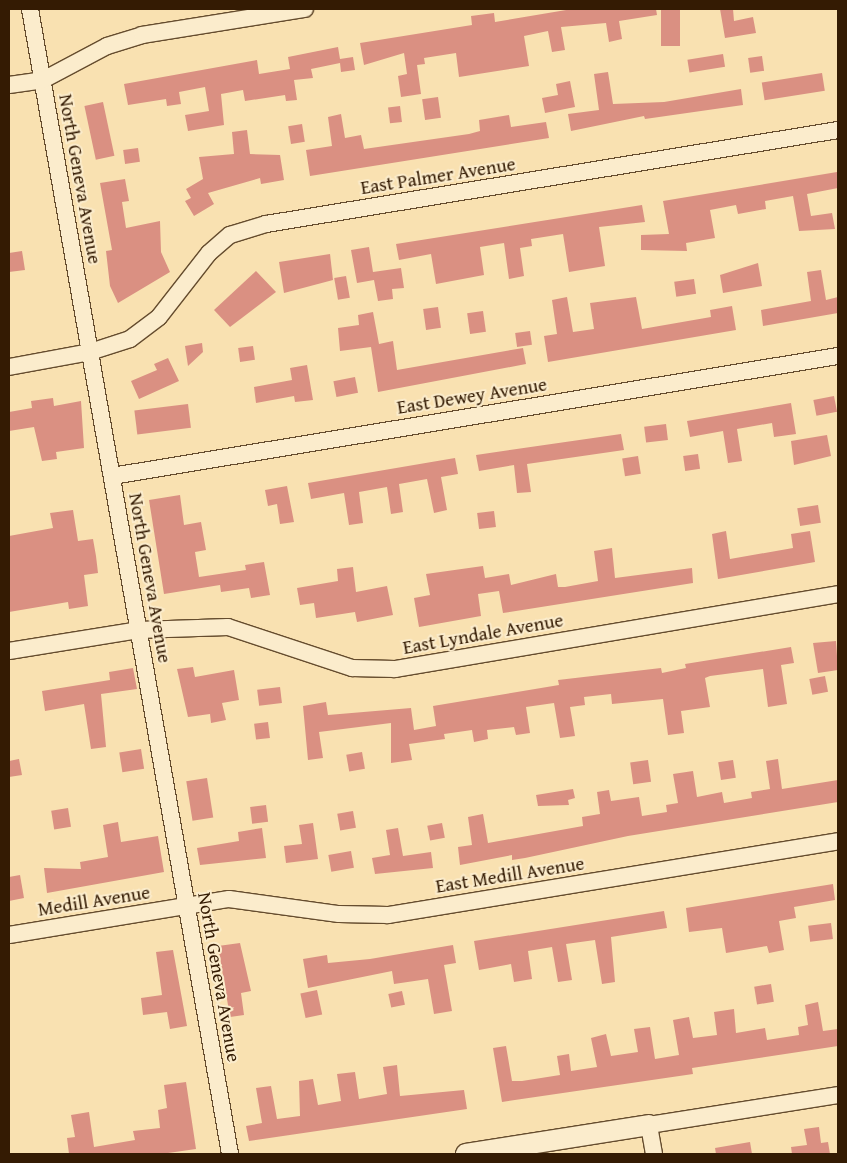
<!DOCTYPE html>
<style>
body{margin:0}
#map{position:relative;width:847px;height:1163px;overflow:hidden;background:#f9e1b1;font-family:"Gentium Book Plus",serif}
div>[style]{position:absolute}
.building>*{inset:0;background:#da9082;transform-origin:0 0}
.roads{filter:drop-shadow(1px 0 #654c2e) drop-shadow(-1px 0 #654c2e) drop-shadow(0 1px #654c2e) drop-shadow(0 -1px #654c2e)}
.minor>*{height:16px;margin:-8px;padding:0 8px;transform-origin:8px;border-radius:8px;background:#fbeccc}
.tertiary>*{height:20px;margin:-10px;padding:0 10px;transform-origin:10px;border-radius:10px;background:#fbeccc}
span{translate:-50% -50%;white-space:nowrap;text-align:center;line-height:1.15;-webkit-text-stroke:4px #fbeccc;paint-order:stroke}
.street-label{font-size:19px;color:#341b03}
.frame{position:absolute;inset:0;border:10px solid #341b03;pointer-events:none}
</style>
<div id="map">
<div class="building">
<div style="clip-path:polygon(572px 9px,656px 9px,657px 15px,619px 21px,622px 39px,609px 42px,606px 23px,561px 27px,565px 50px,552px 52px,548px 31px,524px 36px,529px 66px,459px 77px,456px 53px,424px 58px,425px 64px,417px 65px,421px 94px,401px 97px,398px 76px,407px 74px,404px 53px,364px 65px,360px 43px,472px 25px,471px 16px,494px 13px,495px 22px)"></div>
<div style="left:661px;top:9px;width:19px;height:37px"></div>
<div style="clip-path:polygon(720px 9px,733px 9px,734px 21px,753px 17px,756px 33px,725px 38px)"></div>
<div style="clip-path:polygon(338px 47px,340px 59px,353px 57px,355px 70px,341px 72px,340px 63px,311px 69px,313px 78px,294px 80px,297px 100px,286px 101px,285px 95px,245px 101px,243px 90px,221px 94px,224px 125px,188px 131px,185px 115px,209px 111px,205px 87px,179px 92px,181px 104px,167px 106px,166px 99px,128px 105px,124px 84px,257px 60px,259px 74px,290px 69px,288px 57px)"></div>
<div style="left:723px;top:54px;width:13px;height:36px;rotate:81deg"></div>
<div style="left:762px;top:56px;width:15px;height:14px;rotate:82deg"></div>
<div style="clip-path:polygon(608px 72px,613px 104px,664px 102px,741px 89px,743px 105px,645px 119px,644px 116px,571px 131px,568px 114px,599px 110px,594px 74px)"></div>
<div style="left:822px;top:73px;width:18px;height:61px;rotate:81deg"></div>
<div style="clip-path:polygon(570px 81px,575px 107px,545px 113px,542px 98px,558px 95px,556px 84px)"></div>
<div style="left:438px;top:97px;width:21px;height:16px;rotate:82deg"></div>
<div style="left:103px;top:102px;width:55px;height:19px;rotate:78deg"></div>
<div style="left:400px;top:106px;width:16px;height:12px;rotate:83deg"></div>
<div style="clip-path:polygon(341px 114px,345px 138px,361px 135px,364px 149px,469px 134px,480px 131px,479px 120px,509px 115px,511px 127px,546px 122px,549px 138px,310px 176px,306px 150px,332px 146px,328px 117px)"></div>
<div style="left:302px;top:124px;width:18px;height:14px;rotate:81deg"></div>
<div style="clip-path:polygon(247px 130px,250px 154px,280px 155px,284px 180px,261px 184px,260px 178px,208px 193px,214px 204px,194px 216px,185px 201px,191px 198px,186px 189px,203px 179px,199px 157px,234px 154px,232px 132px)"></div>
<div style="left:138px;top:148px;width:14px;height:15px;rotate:82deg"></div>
<div style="clip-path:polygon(837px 172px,838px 188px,807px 194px,811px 216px,832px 213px,835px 229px,799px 231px,793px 196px,765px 201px,766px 209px,738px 214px,736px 205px,710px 210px,715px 238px,686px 243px,687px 251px,641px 250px,641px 235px,669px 234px,663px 201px)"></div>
<div style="clip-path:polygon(125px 179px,129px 201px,122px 202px,126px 228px,160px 221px,161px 252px,170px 272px,118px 303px,110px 286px,106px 251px,112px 250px,100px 183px)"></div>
<div style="clip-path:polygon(642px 205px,645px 222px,599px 227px,605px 266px,569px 272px,563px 234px,531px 239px,532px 246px,520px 248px,524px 276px,509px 279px,504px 243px,480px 247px,484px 275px,436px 284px,431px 254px,399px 260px,396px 244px)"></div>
<div style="clip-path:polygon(369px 247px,373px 272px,401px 268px,404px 288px,392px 289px,393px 299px,378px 301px,374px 280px,357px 283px,351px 250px)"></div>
<div style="clip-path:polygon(22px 251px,25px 270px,9px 272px,9px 253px)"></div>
<div style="clip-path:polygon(330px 254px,333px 280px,284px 293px,279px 262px)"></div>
<div style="clip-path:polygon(758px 263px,762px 286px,723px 293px,720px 275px)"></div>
<div style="clip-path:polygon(821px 270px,826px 300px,838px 297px,838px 313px,763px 326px,761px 310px,811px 301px,807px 272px)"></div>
<div style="clip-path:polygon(256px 271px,276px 292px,230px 327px,214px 310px)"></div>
<div style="left:346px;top:276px;width:22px;height:12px;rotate:80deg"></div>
<div style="left:694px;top:279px;width:15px;height:20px;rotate:82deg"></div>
<div style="clip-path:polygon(567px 297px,573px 332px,594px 329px,590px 303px,636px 297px,642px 329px,711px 317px,710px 310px,732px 306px,736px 330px,548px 362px,544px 336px,557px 334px,552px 300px)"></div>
<div style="left:438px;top:307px;width:21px;height:15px;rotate:82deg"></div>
<div style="left:483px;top:311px;width:21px;height:16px;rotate:82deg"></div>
<div style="clip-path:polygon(373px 312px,379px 344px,393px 341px,397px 370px,523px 348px,526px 364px,378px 392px,371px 347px,340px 351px,338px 328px,359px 325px,358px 315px)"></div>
<div style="left:530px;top:331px;width:14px;height:15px;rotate:82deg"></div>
<div style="clip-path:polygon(202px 343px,203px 352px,188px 366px,185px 346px)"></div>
<div style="left:253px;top:346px;width:14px;height:15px;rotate:82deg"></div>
<div style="clip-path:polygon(168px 358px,179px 381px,139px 399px,131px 381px,157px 370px,154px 364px)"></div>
<div style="clip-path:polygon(307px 365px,313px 400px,295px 402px,294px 396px,256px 403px,254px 387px,292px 380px,290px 368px)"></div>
<div style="left:355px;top:377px;width:16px;height:22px;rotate:79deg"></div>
<div style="left:834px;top:396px;width:16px;height:21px;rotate:79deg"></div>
<div style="clip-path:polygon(53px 398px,54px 406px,81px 401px,84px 448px,56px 452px,57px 459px,42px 461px,34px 427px,9px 431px,9px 412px,32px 408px,31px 401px)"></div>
<div style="clip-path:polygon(791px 403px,796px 434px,774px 437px,772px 423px,737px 429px,742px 461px,728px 463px,723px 431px,690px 437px,687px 421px)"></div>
<div style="left:188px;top:404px;width:24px;height:54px;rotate:83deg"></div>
<div style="left:666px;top:424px;width:16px;height:22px;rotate:83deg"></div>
<div style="clip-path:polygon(621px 434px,624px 450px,527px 464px,531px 492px,517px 493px,514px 465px,479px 471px,476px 455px)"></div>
<div style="clip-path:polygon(827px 435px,831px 456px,794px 465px,791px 441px)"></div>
<div style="left:698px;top:454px;width:15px;height:15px;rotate:82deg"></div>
<div style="left:638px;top:456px;width:18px;height:16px;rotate:81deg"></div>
<div style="clip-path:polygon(455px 458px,458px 474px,441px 477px,447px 510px,434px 513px,427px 479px,399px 484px,403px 512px,391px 514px,387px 487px,359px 492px,363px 523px,349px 525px,344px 493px,311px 499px,308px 483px)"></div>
<div style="clip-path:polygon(287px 486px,294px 522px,280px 524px,277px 504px,268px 506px,265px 490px)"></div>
<div style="clip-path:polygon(180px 495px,184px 525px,201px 522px,206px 550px,195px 552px,199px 577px,246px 570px,245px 565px,264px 562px,270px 595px,251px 598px,249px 588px,221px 592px,220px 585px,164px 594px,149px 500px)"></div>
<div style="left:818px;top:505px;width:18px;height:21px;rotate:81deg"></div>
<div style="clip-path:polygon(73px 510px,78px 541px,93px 539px,96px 556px,98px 573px,84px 575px,88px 606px,69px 609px,68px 602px,9px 612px,9px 536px,53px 528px,50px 513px)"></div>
<div style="left:494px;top:511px;width:16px;height:17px;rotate:83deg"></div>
<div style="clip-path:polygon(726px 531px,730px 559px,793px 548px,791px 534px,810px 531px,815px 562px,718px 579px,712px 534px)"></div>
<div style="clip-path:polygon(612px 548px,615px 578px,692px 568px,693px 583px,503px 613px,499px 591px,478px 594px,481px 616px,419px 627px,414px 598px,430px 595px,426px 574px,483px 566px,485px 578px,509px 574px,511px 585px,556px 574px,558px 587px,565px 587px,598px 581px,594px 551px)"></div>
<div style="clip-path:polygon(353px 567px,356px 592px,387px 586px,393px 615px,357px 622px,355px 612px,316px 618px,314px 603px,300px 605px,297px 588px,338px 581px,337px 569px)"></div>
<div style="clip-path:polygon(836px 641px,838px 670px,818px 673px,813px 643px)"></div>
<div style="clip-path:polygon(791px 647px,794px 663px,781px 665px,787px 704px,768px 707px,763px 669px,710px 676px,705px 678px,710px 707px,681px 711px,684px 733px,668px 735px,663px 699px,612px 704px,611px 694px,584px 697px,585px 705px,570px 707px,575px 736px,560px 738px,554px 703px,526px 707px,530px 733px,516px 735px,514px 727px,487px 730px,488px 739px,474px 742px,472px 730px,444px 734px,445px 739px,409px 744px,412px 760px,391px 763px,391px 723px,319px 732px,323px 758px,308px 760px,303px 706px,326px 702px,328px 715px,411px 708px,414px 730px,436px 726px,433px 706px,559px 685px,558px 680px,661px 668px,662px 673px,686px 668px,685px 664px)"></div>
<div style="clip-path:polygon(193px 667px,195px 677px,234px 670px,239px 700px,222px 703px,226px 720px,211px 723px,210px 714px,188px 717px,177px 669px)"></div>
<div style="clip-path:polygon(133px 668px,137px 689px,101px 694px,106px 747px,91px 749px,84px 704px,45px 711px,42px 691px,110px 680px,109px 672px)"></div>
<div style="left:825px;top:676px;width:16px;height:16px;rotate:79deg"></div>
<div style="left:280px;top:687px;width:16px;height:23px;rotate:83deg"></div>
<div style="left:268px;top:722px;width:16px;height:14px;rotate:83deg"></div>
<div style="left:141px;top:749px;width:20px;height:22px;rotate:81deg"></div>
<div style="left:362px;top:752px;width:17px;height:16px;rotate:80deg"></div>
<div style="clip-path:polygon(19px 759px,22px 775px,9px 777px,9px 761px)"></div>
<div style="clip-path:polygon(778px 759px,782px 789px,838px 780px,838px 802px,628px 836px,525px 858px,512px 860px,512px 855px,460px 865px,458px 847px,472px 845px,468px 817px,483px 814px,488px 843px,583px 826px,582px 817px,600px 814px,597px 792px,609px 790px,611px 801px,639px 797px,642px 816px,667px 812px,666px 805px,678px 803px,673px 774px,693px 771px,697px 797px,722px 792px,724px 803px,752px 798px,751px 792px,770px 789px,766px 761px)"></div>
<div style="left:648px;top:760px;width:22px;height:18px;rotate:82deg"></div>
<div style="left:733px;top:760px;width:18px;height:15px;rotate:81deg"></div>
<div style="left:207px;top:778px;width:40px;height:21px;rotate:81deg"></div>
<div style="clip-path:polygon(573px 789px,575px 798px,568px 800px,569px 805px,538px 806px,536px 795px)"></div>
<div style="left:266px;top:805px;width:17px;height:16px;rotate:83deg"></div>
<div style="left:68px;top:808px;width:19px;height:17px;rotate:81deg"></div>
<div style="left:353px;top:811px;width:17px;height:16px;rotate:80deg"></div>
<div style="clip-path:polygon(118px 822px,121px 842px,158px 836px,164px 872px,47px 893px,44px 868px,81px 869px,80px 862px,108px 857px,103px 825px)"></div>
<div style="clip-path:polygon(313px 823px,318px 859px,286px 863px,284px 846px,302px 844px,299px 825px)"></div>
<div style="left:442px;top:823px;width:15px;height:15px;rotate:79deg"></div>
<div style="clip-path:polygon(262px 828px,266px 858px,200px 865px,197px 848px,239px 841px,238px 832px)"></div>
<div style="clip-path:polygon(398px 828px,403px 856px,431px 852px,433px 868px,375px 874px,372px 858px,390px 855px,386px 830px)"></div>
<div style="left:351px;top:851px;width:17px;height:23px;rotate:80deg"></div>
<div style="clip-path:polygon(20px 875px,24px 898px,9px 901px,9px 877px)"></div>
<div style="clip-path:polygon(833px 884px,835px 900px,794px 907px,796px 918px,779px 921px,784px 950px,769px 953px,767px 946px,726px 953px,722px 928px,689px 932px,686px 908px)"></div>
<div style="clip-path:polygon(664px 911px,667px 928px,611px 937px,615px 982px,602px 984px,595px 940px,566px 944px,572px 980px,558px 982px,552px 947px,528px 951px,532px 979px,514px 982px,511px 964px,479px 970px,474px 941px)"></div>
<div style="left:831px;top:923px;width:16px;height:23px;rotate:83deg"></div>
<div style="clip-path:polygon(240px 943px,251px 991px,241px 993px,244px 1015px,230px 1017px,218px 946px)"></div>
<div style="clip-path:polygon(453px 945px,456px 963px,444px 965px,452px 1011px,434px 1014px,428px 979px,394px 984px,392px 971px,308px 988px,303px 959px,327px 955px,328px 963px,370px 959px)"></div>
<div style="clip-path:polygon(173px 950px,187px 1026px,170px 1029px,167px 1012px,143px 1015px,141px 998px,162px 995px,156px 952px)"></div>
<div style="left:771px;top:984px;width:18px;height:17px;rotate:81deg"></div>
<div style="left:317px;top:990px;width:25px;height:17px;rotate:78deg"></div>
<div style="left:402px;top:991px;width:14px;height:14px;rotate:78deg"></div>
<div style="clip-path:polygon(818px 1002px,823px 1031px,838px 1029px,838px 1046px,692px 1068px,693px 1074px,502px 1102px,493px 1048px,506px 1046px,512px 1081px,522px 1081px,560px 1075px,557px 1056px,569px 1054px,571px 1071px,597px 1067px,591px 1038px,606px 1034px,611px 1056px,638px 1052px,634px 1029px,650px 1027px,655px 1059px,679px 1055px,673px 1020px,689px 1017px,693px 1038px,717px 1035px,714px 1012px,734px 1009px,736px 1033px,765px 1028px,767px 1040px,799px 1035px,798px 1027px,808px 1025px,805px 1005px)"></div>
<div style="clip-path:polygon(397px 1065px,400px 1096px,464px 1090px,467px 1109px,249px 1141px,246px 1126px,262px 1123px,256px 1088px,271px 1086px,277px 1119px,300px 1116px,299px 1081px,313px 1079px,318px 1105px,341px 1101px,337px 1074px,355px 1072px,359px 1099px,387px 1094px,383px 1067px)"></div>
<div style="clip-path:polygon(186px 1082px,196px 1149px,161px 1154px,69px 1154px,67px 1138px,75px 1137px,71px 1115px,89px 1112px,94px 1147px,135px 1140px,133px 1131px,160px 1128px,158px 1110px,167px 1108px,164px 1085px)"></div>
<div style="clip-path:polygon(819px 1127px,821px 1143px,828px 1142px,830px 1154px,792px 1154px,791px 1147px,807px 1145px,804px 1129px)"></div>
<div style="clip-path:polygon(750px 1142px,752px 1154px,716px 1154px,715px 1148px)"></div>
</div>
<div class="roads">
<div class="minor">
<div style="left:30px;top:9px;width:1162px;rotate:80.09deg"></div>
<div style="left:9px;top:85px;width:34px;rotate:-8deg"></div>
<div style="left:43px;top:80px;width:72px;rotate:-28deg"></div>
<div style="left:107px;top:46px;width:37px;rotate:-17deg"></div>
<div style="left:142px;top:35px;width:165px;rotate:-9.1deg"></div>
<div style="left:9px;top:367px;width:82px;rotate:-10.5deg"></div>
<div style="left:90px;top:352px;width:42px;rotate:-18deg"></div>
<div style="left:130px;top:339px;width:36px;rotate:-37deg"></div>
<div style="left:159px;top:317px;width:81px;rotate:-52deg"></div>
<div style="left:209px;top:253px;width:28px;rotate:-41deg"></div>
<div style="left:230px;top:235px;width:38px;rotate:-17deg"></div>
<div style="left:266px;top:224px;width:580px;rotate:-9.33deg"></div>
<div style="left:112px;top:476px;width:736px;rotate:-9.39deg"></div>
<div style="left:9px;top:651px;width:131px;rotate:-9.2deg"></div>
<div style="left:138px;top:630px;width:90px;rotate:-1.9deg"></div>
<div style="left:228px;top:627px;width:131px;rotate:18.3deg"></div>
<div style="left:352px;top:668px;width:43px;rotate:1.3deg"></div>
<div style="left:395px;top:669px;width:449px;rotate:-9.6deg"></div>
<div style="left:9px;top:935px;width:223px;rotate:-9.3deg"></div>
<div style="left:229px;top:899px;width:111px;rotate:7.8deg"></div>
<div style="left:339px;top:914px;width:49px;rotate:1.2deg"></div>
<div style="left:388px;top:915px;width:456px;rotate:-9.3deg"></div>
<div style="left:654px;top:1154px;width:29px;rotate:-100deg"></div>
<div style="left:649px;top:1125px;width:191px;rotate:-9deg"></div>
</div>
<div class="tertiary">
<div style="left:466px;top:1154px;width:185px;rotate:-9deg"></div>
</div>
</div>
<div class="street-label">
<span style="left:438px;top:176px;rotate:-9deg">East Palmer Avenue</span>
<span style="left:80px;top:179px;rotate:80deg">North Geneva Avenue</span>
<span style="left:472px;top:396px;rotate:-9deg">East Dewey Avenue</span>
<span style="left:150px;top:578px;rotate:80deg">North Geneva Avenue</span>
<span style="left:483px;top:634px;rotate:-10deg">East Lyndale Avenue</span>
<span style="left:510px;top:875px;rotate:-9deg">East Medill Avenue</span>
<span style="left:94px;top:901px;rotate:-9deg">Medill Avenue</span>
<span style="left:219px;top:977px;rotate:80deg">North Geneva Avenue</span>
</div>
<div class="frame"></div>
</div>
